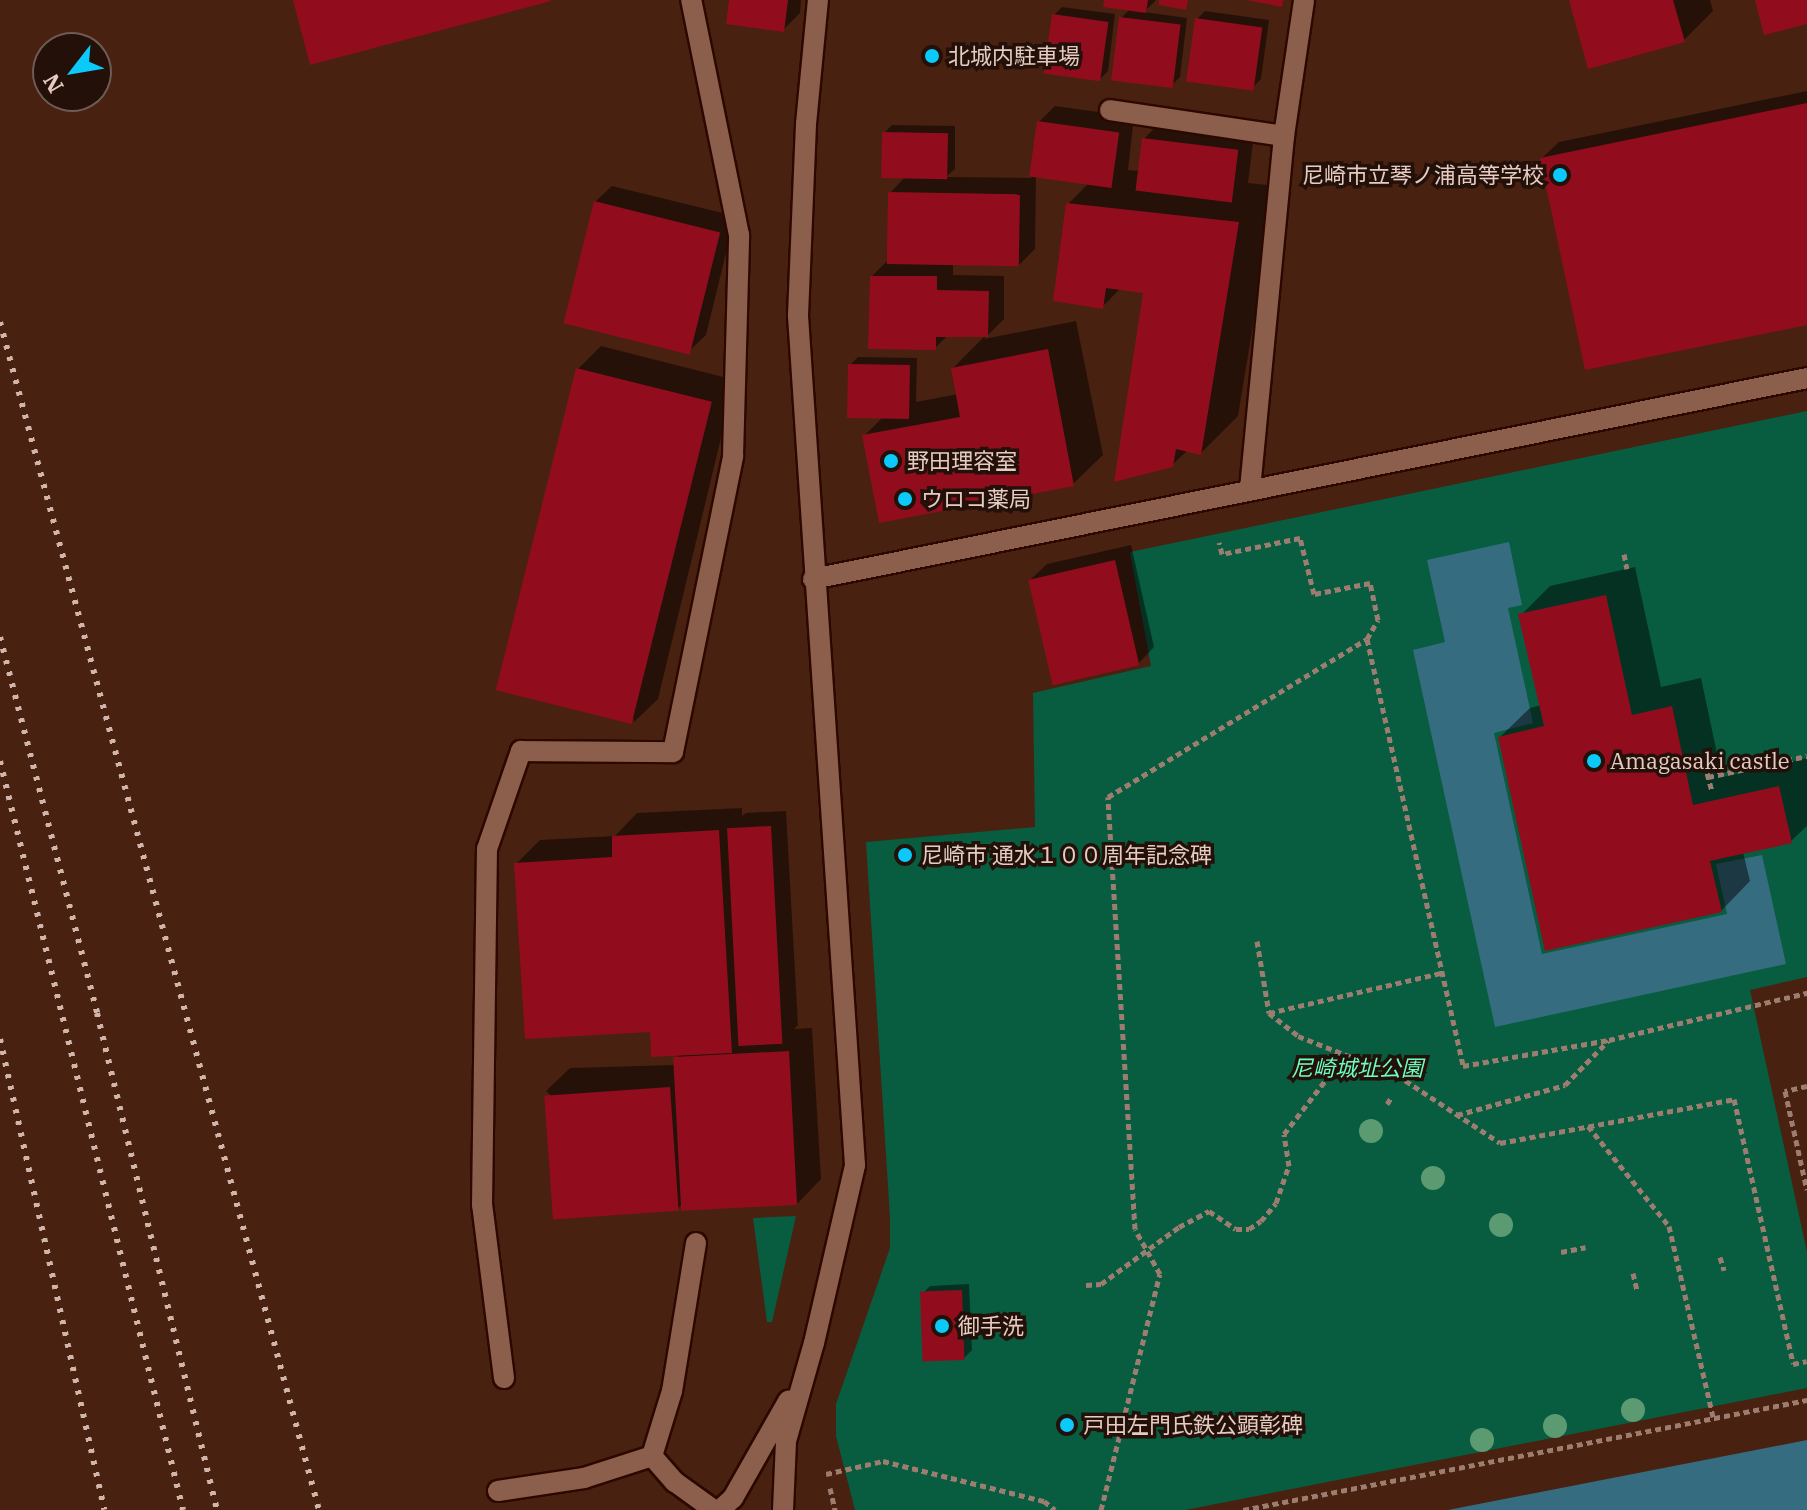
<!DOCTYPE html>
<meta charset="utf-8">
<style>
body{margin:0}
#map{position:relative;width:1807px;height:1510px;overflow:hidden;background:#482110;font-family:"IBM Plex Serif","Noto Sans JP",serif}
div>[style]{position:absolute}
.green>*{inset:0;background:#085d40}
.water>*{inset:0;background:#366c7f}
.shadow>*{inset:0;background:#0007}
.building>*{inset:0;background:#910d1e;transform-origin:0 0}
.path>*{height:5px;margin-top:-2.5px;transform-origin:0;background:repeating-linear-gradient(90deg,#9d7d70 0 6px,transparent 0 10px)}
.roads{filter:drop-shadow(2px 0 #2c0800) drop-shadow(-2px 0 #2c0800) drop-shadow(0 2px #2c0800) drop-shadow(0 -2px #2c0800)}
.minor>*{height:20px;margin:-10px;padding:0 10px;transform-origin:10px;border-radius:10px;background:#8b5f4c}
.rail>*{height:6px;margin-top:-3px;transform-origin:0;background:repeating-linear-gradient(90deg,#d1b5aa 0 4px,transparent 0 12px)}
.trees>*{width:24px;height:24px;margin:-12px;border-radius:50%;background:#5c9b71}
.dots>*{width:22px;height:22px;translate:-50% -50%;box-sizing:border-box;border:4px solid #221009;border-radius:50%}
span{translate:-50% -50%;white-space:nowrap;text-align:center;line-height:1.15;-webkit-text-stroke:7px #221009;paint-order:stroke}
.poi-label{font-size:22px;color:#e5cbc1}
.left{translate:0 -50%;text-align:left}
.right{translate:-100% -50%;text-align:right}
.park-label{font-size:22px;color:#6cfec1;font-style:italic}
.north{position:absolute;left:32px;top:32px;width:80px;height:80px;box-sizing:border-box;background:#221009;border:2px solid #705b53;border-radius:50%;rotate:239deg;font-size:22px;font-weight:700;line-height:32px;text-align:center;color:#e5cbc1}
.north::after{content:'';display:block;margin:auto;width:28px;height:36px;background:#0bcafa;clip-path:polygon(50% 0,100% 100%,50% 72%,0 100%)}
</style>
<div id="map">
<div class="green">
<div style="clip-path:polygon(1807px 411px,1807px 977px,1750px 990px,1807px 1252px,1807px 1388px,1185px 1510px,855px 1510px,836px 1436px,836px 1404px,890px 1248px,890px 1217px,866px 842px,1035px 827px,1033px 693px,1151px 666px,1130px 552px)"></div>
<div style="clip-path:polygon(796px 1216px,772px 1322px,767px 1322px,753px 1218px)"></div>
</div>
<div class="water">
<div style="clip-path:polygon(1509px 542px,1522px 605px,1508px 608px,1533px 723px,1494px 733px,1542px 954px,1727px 914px,1716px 864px,1762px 855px,1786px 964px,1495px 1027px,1413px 650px,1445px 642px,1427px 560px)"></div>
<div style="clip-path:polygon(1807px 1440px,1807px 1510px,1448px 1510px)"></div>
</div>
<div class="shadow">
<div style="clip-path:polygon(731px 0,801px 0,800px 13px,784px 29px)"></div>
<div style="clip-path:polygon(1106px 0,1156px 0,1144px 12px,1187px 18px,1180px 77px,1172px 85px,1121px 18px,1130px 9px)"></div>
<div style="clip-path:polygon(1571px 0,1710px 0,1713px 11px,1684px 40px)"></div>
<div style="clip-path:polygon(1062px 7px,1115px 14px,1108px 71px,1100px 79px,1054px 15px)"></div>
<div style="clip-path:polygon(1205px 11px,1269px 20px,1261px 79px,1253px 87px,1197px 19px)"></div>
<div style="clip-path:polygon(1807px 91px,1807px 323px,1542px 158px,1559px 142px)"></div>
<div style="clip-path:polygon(1055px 106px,1134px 117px,1128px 170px,1140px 171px,1144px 139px,1160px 122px,1254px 135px,1248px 183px,1276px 186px,1238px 416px,1201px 453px,1188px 450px,1172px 465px,1146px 291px,1121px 288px,1102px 307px,1068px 204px,1089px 183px,1036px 176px,1035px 249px,1019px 265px,953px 264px,953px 275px,1004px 276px,1004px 319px,984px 339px,1076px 321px,1103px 455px,1073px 484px,864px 436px,883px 417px,850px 365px,858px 357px,917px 358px,916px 402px,958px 394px,953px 368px,986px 335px,948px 335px,935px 348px,872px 276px,889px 259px,890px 193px,906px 176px,884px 133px,892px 125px,955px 126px,955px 169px,946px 177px,1031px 178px,1039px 122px)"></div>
<div style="clip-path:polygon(612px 186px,735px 216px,706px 335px,689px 351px,595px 202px)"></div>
<div style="clip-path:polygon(601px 346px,735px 380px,658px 699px,634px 722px,578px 369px)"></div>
<div style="clip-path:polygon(1131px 545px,1154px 647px,1138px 664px,1030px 580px,1047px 564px)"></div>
<div style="clip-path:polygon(1635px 567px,1661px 687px,1701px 678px,1722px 777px,1807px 758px,1807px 826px,1791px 841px,1743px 852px,1750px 881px,1721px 911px,1500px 737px,1530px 708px,1541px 705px,1521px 615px,1550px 586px)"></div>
<div style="clip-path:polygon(742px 808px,742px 816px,746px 813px,786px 811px,798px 1025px,794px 1029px,812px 1028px,821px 1179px,798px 1203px,684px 1203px,677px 1209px,546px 1091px,570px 1068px,675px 1065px,679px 1054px,652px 1030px,517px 863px,540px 840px,615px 836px,637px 813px)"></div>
<div style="clip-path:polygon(969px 1284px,972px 1350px,964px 1358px,922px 1294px,930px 1286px)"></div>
</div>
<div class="building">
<div style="clip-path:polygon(293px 0,551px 0,551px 1px,310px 65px)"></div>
<div style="clip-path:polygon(729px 0,788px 0,784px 32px,726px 24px)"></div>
<div style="clip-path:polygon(1104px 0,1148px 0,1146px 13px,1103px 7px)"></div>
<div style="clip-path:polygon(1159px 0,1188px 0,1186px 10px,1159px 5px)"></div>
<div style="clip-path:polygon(1246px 0,1283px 0,1282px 7px)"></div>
<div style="clip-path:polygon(1569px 0,1673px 0,1685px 42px,1588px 69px)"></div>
<div style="clip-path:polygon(1755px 0,1807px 0,1807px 24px,1764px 35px)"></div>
<div style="left:1052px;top:14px;width:57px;height:60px;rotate:8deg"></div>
<div style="left:1119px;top:17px;width:62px;height:64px;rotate:7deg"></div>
<div style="left:1195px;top:18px;width:68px;height:64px;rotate:8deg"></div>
<div style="clip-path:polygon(1807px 103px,1807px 325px,1585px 370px,1540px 158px)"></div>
<div style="left:1037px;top:121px;width:83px;height:56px;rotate:8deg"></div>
<div style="left:882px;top:132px;width:66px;height:46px;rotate:1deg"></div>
<div style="left:1142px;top:138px;width:97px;height:53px;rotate:7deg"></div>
<div style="left:888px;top:192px;width:132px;height:72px;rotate:1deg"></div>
<div style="left:594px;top:201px;width:130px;height:126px;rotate:14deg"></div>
<div style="clip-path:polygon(1066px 203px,1239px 222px,1201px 455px,1176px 449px,1173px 467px,1114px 482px,1143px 293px,1106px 288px,1103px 309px,1053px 301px)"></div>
<div style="clip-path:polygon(870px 276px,937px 276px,937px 290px,989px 291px,988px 337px,936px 337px,936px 350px,868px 349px)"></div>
<div style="clip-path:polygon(1048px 349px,1074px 486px,879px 523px,862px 435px,960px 417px,951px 368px)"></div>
<div style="left:848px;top:364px;width:62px;height:54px;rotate:1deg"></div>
<div style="left:576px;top:368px;width:140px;height:332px;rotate:14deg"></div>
<div style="left:1115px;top:560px;width:108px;height:89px;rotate:77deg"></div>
<div style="clip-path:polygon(1606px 595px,1632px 715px,1672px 706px,1693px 805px,1779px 786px,1792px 843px,1710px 861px,1722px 912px,1545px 951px,1498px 737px,1544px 726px,1518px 614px)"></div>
<div style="left:771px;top:826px;width:218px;height:44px;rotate:87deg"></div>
<div style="clip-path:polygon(719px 830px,732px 1053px,651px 1057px,650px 1032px,525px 1039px,514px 863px,612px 857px,612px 836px)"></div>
<div style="left:789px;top:1051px;width:154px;height:116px;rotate:87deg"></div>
<div style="left:670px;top:1087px;width:124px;height:126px;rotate:86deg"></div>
<div style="left:962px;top:1290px;width:70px;height:42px;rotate:88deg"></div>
</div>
<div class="path">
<div style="left:1624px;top:554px;width:15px;rotate:79deg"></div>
<div style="left:1367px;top:639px;width:438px;rotate:77.3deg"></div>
<div style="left:1463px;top:1066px;width:148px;rotate:-10.1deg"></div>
<div style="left:1609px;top:1040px;width:204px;rotate:-13.4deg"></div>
<div style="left:1702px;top:754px;width:39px;rotate:75deg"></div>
<div style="left:1708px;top:777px;width:101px;rotate:-12deg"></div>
<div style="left:1257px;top:941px;width:73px;rotate:80.5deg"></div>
<div style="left:1269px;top:1013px;width:37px;rotate:38deg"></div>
<div style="left:1298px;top:1036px;width:106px;rotate:21.5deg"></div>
<div style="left:1397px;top:1075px;width:123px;rotate:33.4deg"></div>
<div style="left:1500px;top:1143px;width:238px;rotate:-10.6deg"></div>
<div style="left:1734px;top:1099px;width:271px;rotate:77.4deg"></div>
<div style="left:1793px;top:1364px;width:14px;rotate:-12deg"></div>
<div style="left:1269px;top:1013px;width:177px;rotate:-13.1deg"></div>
<div style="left:1807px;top:1086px;width:23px;rotate:167deg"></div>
<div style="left:1785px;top:1091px;width:101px;rotate:77.5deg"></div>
<div style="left:1387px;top:1104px;width:7px;rotate:-56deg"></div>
<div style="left:1457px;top:1115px;width:112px;rotate:-15.5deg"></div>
<div style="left:1565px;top:1085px;width:62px;rotate:-45.7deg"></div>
<div style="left:1588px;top:1126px;width:129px;rotate:51deg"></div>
<div style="left:1669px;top:1226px;width:196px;rotate:77deg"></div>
<div style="left:1561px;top:1252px;width:25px;rotate:-11deg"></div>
<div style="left:1720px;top:1257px;width:14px;rotate:73deg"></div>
<div style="left:1633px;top:1273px;width:17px;rotate:77deg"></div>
<div style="left:1086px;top:1285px;width:15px;rotate:-4deg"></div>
<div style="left:1101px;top:1284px;width:97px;rotate:-36.2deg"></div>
<div style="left:1179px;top:1227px;width:34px;rotate:-28deg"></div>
<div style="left:1209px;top:1211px;width:32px;rotate:34deg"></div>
<div style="left:1236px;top:1229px;width:13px"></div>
<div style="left:1249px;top:1229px;width:14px;rotate:-34deg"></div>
<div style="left:1261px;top:1221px;width:23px;rotate:-50deg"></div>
<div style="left:1276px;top:1203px;width:39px;rotate:-71deg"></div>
<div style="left:1289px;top:1166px;width:32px;rotate:-99deg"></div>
<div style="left:1284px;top:1134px;width:100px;rotate:-52.3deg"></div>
<div style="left:826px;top:1474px;width:58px;rotate:-12.8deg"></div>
<div style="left:883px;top:1461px;width:166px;rotate:14deg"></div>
<div style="left:1044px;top:1501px;width:14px;rotate:39deg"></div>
<div style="left:830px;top:1488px;width:23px;rotate:77deg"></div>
<div style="left:1101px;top:1510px;width:243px;rotate:-76deg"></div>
<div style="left:1160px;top:1274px;width:51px;rotate:-119.1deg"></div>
<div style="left:1135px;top:1229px;width:433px;rotate:-93.6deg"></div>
<div style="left:1108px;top:797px;width:303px;rotate:-31.4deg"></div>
<div style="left:1367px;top:639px;width:22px;rotate:-60deg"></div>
<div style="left:1378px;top:620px;width:38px;rotate:-102deg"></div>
<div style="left:1370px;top:583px;width:57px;rotate:168.9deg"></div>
<div style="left:1314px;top:594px;width:58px;rotate:-104deg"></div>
<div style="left:1300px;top:538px;width:80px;rotate:168.4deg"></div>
<div style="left:1222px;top:554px;width:12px;rotate:-104deg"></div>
<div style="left:1243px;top:1510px;width:575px;rotate:-11.04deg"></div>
</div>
<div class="roads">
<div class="minor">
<div style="left:1110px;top:110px;width:176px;rotate:8.5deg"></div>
<div style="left:1250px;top:489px;width:355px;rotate:-84.5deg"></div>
<div style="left:1284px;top:136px;width:137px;rotate:-81.6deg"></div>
<div style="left:813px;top:579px;width:1014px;rotate:-11.43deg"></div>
<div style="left:696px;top:1243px;width:150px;rotate:99.2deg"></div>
<div style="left:672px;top:1391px;width:68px;rotate:107.1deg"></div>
<div style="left:652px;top:1456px;width:35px;rotate:49deg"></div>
<div style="left:675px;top:1482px;width:48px;rotate:35.7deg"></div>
<div style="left:504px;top:1378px;width:174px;rotate:-97.2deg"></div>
<div style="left:482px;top:1205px;width:356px;rotate:-89.2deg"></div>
<div style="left:487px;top:849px;width:104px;rotate:-70.9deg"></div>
<div style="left:521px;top:751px;width:152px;rotate:0.4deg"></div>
<div style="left:673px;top:752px;width:302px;rotate:-78.5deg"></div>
<div style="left:733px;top:456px;width:221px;rotate:-88.4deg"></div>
<div style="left:739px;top:235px;width:240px;rotate:-101.5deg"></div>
<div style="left:498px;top:1491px;width:87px;rotate:-8.6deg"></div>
<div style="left:584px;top:1478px;width:71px;rotate:-17.9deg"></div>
<div style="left:720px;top:1510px;width:18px;rotate:-43deg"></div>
<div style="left:733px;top:1498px;width:112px;rotate:-60.4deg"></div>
<div style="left:783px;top:1510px;width:69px;rotate:-87.5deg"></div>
<div style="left:786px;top:1441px;width:102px;rotate:-74.1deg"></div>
<div style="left:814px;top:1343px;width:183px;rotate:-77deg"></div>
<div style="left:855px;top:1165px;width:852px;rotate:-93.84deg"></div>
<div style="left:798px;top:315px;width:191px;rotate:-87.6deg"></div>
<div style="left:806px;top:124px;width:125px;rotate:-84.5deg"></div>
</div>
</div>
<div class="rail">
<div style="left:0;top:322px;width:1230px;rotate:74.97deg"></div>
<div style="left:0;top:637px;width:388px;rotate:75.5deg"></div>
<div style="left:97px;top:1013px;width:511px;rotate:76.43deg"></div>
<div style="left:0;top:761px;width:771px;rotate:76.27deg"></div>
<div style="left:0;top:1039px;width:482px;rotate:77.5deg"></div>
</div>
<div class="trees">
<div style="left:1371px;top:1131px"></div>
<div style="left:1433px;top:1178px"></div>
<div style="left:1501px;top:1225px"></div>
<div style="left:1633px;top:1410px"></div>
<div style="left:1555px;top:1426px"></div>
<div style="left:1482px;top:1440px"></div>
</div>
<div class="dots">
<div style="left:932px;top:56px;background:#0bcafa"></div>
<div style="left:1560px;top:175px;background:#0bcafa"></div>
<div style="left:891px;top:461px;background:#0bcafa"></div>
<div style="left:905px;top:499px;background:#0bcafa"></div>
<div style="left:1594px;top:761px;background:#0bcafa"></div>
<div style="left:905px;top:855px;background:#0bcafa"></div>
<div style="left:942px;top:1326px;background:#0bcafa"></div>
<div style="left:1067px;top:1425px;background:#0bcafa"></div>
</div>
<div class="poi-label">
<span class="left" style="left:948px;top:56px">北城内駐車場</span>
<span class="right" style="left:1544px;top:175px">尼崎市立琴ノ浦高等学校</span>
<span class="left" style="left:907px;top:461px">野田理容室</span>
<span class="left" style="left:921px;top:499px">ウロコ薬局</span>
<span class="left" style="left:1610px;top:761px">Amagasaki castle</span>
<span class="left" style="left:921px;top:855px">尼崎市 通水１００周年記念碑</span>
<span class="left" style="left:958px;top:1326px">御手洗</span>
<span class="left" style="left:1083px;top:1425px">戸田左門氏鉄公顕彰碑</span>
</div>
<div class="park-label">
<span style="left:1357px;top:1068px">尼崎城址公園</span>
</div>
<div class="north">N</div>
</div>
